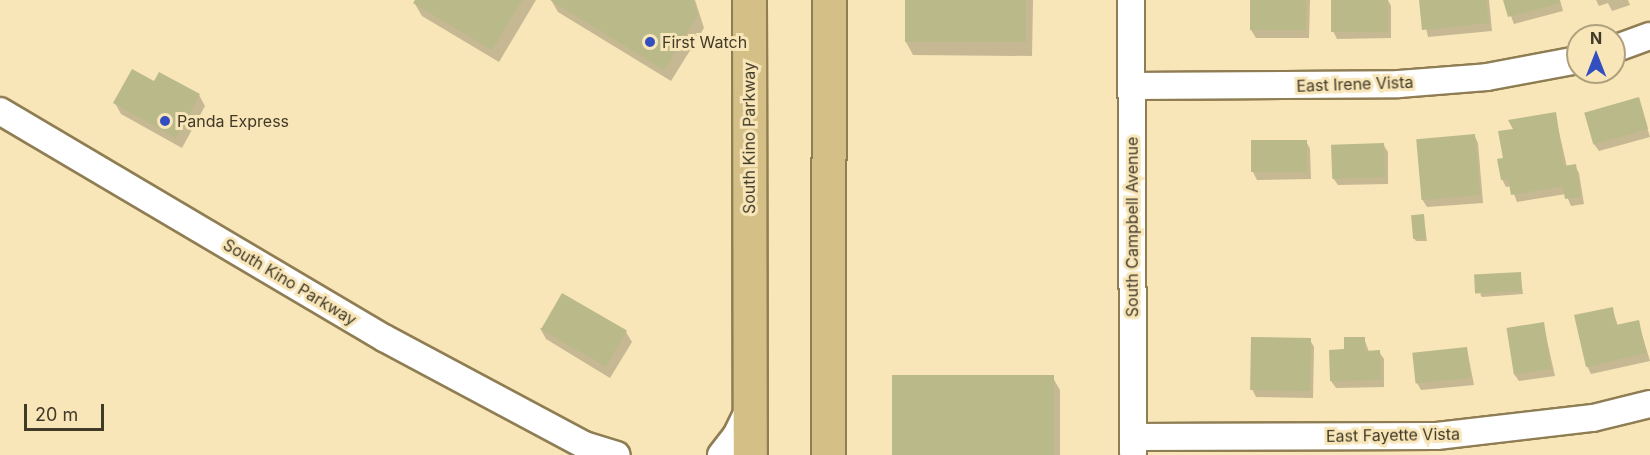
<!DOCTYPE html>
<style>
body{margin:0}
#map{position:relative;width:1650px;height:455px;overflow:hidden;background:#f8e6b8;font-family:Inter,sans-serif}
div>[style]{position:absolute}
.shadow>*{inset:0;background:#0003}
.building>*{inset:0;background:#b9b98a;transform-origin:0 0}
.roads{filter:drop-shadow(2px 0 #8f7d53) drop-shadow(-2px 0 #8f7d53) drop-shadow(0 2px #8f7d53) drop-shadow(0 -2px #8f7d53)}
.minor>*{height:26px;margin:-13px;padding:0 13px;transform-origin:13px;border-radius:13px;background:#fff}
.major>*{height:33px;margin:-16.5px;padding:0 16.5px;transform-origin:16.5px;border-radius:16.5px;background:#d4bf86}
.dots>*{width:16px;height:16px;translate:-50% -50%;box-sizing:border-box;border:3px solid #f8e6b8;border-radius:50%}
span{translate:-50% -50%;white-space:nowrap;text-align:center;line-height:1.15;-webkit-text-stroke:6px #f8e6b8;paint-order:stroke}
.poi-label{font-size:16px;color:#413a28}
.left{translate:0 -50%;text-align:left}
.street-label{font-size:16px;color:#413a28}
.north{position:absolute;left:1566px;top:24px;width:60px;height:60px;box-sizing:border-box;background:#f8e6b8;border:2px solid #afa17e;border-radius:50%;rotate:0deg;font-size:16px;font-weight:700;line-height:24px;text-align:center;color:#413a28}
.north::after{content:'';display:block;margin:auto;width:21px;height:27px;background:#334ebf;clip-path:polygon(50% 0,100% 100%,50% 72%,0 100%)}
.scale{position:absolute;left:24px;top:404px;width:80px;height:27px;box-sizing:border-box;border:3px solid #413a28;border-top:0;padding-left:8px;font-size:18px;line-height:21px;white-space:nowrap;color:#413a28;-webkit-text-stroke:4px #f8e6b8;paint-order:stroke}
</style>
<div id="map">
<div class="shadow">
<div style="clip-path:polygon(417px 0,536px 0,499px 62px,422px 16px,415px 4px)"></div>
<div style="clip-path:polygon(551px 0,695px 0,704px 28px,671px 81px,558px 12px)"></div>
<div style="clip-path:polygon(906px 0,1033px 0,1032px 56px,913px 55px,906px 42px)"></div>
<div style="clip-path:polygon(1251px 0,1310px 0,1309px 38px,1256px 38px,1251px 30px)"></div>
<div style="clip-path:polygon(1333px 0,1388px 0,1391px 6px,1391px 38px,1337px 39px,1333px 31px)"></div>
<div style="clip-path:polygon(1420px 0,1489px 0,1492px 31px,1428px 37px)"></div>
<div style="clip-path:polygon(1505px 0,1560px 0,1563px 11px,1514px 24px)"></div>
<div style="clip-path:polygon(1596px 0,1628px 0,1630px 5px,1612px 11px,1608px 3px,1599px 6px)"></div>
<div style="clip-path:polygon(154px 83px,199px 95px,205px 106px,182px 148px,121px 114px,115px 103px)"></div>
<div style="clip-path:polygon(1638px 99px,1650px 137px,1599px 151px,1594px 144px)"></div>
<div style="clip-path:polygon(1555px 114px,1567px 167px,1575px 166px,1579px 173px,1584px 204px,1571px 206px,1566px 194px,1517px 202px,1511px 186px,1506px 187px,1502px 179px,1515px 130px)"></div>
<div style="clip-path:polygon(1474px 135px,1478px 143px,1483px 203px,1427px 207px,1422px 199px)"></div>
<div style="clip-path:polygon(1306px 141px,1310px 149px,1311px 179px,1257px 180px,1253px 172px,1252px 142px)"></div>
<div style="clip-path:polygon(1383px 144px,1388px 152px,1388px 184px,1338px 185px,1333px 178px)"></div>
<div style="clip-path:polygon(1423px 216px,1427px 241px,1416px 241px,1414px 238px)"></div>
<div style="clip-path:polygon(1520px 273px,1523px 294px,1482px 297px,1480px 294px)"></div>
<div style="clip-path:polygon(1612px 308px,1618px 326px,1638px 321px,1650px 361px,1591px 374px,1587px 366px)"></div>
<div style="clip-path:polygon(1543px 323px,1555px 376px,1519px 381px,1514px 374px)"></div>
<div style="clip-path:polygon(540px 328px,626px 332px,632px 342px,610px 378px,546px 339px)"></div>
<div style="clip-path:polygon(1364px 338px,1369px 352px,1379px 352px,1384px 359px,1384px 387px,1336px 388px,1331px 381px,1346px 351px)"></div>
<div style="clip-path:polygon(1310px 340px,1314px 347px,1313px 398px,1256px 397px,1252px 389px)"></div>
<div style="clip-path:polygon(1467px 349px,1474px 385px,1421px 390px,1417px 383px)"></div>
<div style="clip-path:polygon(1053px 378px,1060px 390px,1060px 455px,892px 455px)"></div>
</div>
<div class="building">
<div style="clip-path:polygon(415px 0,522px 0,492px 50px,413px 3px)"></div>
<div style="clip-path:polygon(550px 0,693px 0,698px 15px,664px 70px)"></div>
<div style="left:905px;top:0;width:121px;height:42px"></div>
<div style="left:1250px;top:0;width:56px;height:30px"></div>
<div style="left:1331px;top:0;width:57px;height:32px"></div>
<div style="clip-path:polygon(1419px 0,1486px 0,1489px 23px,1422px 30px)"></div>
<div style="clip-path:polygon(1503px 0,1559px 0,1560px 3px,1508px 17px)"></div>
<div style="clip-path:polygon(132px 69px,154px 81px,159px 72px,200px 94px,176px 138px,113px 103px)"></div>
<div style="left:1639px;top:97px;width:33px;height:57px;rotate:74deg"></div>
<div style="clip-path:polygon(1556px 112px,1564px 166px,1576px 164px,1581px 197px,1565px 199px,1563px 186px,1511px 195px,1508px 179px,1501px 180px,1497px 159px,1503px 158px,1498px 131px,1513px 129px,1508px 120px)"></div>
<div style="left:1475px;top:134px;width:61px;height:59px;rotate:85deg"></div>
<div style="left:1307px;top:140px;width:32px;height:56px;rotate:90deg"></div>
<div style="left:1384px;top:143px;width:34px;height:53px;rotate:88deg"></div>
<div style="left:1424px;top:214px;width:24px;height:13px;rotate:85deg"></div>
<div style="left:1521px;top:272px;width:19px;height:47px;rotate:87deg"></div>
<div style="left:562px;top:293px;width:75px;height:42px;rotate:30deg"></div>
<div style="clip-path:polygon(1613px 307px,1616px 325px,1639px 320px,1646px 353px,1586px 367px,1574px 315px)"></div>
<div style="left:1544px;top:322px;width:47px;height:38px;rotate:81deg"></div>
<div style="left:1251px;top:337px;width:60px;height:53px;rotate:1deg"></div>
<div style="clip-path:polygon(1344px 337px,1365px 337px,1365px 351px,1380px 350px,1381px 380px,1330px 381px,1329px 350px,1344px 349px)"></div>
<div style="left:1467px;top:347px;width:31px;height:55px;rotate:84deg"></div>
<div style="left:892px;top:375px;width:162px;height:80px"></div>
</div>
<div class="roads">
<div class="minor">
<div style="left:1131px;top:0;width:453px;rotate:89.7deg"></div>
<div style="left:1614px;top:49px;width:38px;rotate:-20deg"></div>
<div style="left:1131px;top:86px;width:268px;rotate:-0.4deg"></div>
<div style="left:1399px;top:84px;width:88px;rotate:-4.5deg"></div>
<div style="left:1487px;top:77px;width:93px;rotate:-10.6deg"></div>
<div style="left:0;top:111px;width:446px;rotate:30.6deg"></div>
<div style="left:384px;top:338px;width:227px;rotate:28.1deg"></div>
<div style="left:584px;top:445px;width:34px;rotate:17deg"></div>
<div style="left:1133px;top:437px;width:304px;rotate:-0.2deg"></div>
<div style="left:1437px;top:436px;width:157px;rotate:-6.6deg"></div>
<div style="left:1593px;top:418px;width:59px;rotate:-13.8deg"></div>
<div style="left:721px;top:455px;width:24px;rotate:-52deg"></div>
<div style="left:736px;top:436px;width:30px;rotate:-64deg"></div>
</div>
<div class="major">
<div style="left:749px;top:0;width:455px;rotate:89.9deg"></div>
<div style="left:828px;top:455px;width:455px;rotate:-89.9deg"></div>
</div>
</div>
<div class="dots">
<div style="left:650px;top:42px;background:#334ebf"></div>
<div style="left:165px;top:121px;background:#334ebf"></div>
</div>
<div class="poi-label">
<span class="left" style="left:662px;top:42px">First Watch</span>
<span class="left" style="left:177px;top:121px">Panda Express</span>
</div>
<div class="street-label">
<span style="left:1355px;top:84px;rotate:-2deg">East Irene Vista</span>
<span style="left:749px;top:138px;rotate:-90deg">South Kino Parkway</span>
<span style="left:1132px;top:227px;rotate:-90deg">South Campbell Avenue</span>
<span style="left:290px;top:282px;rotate:31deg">South Kino Parkway</span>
<span style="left:1393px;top:435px;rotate:-1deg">East Fayette Vista</span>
</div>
<div class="north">N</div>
<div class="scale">20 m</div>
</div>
